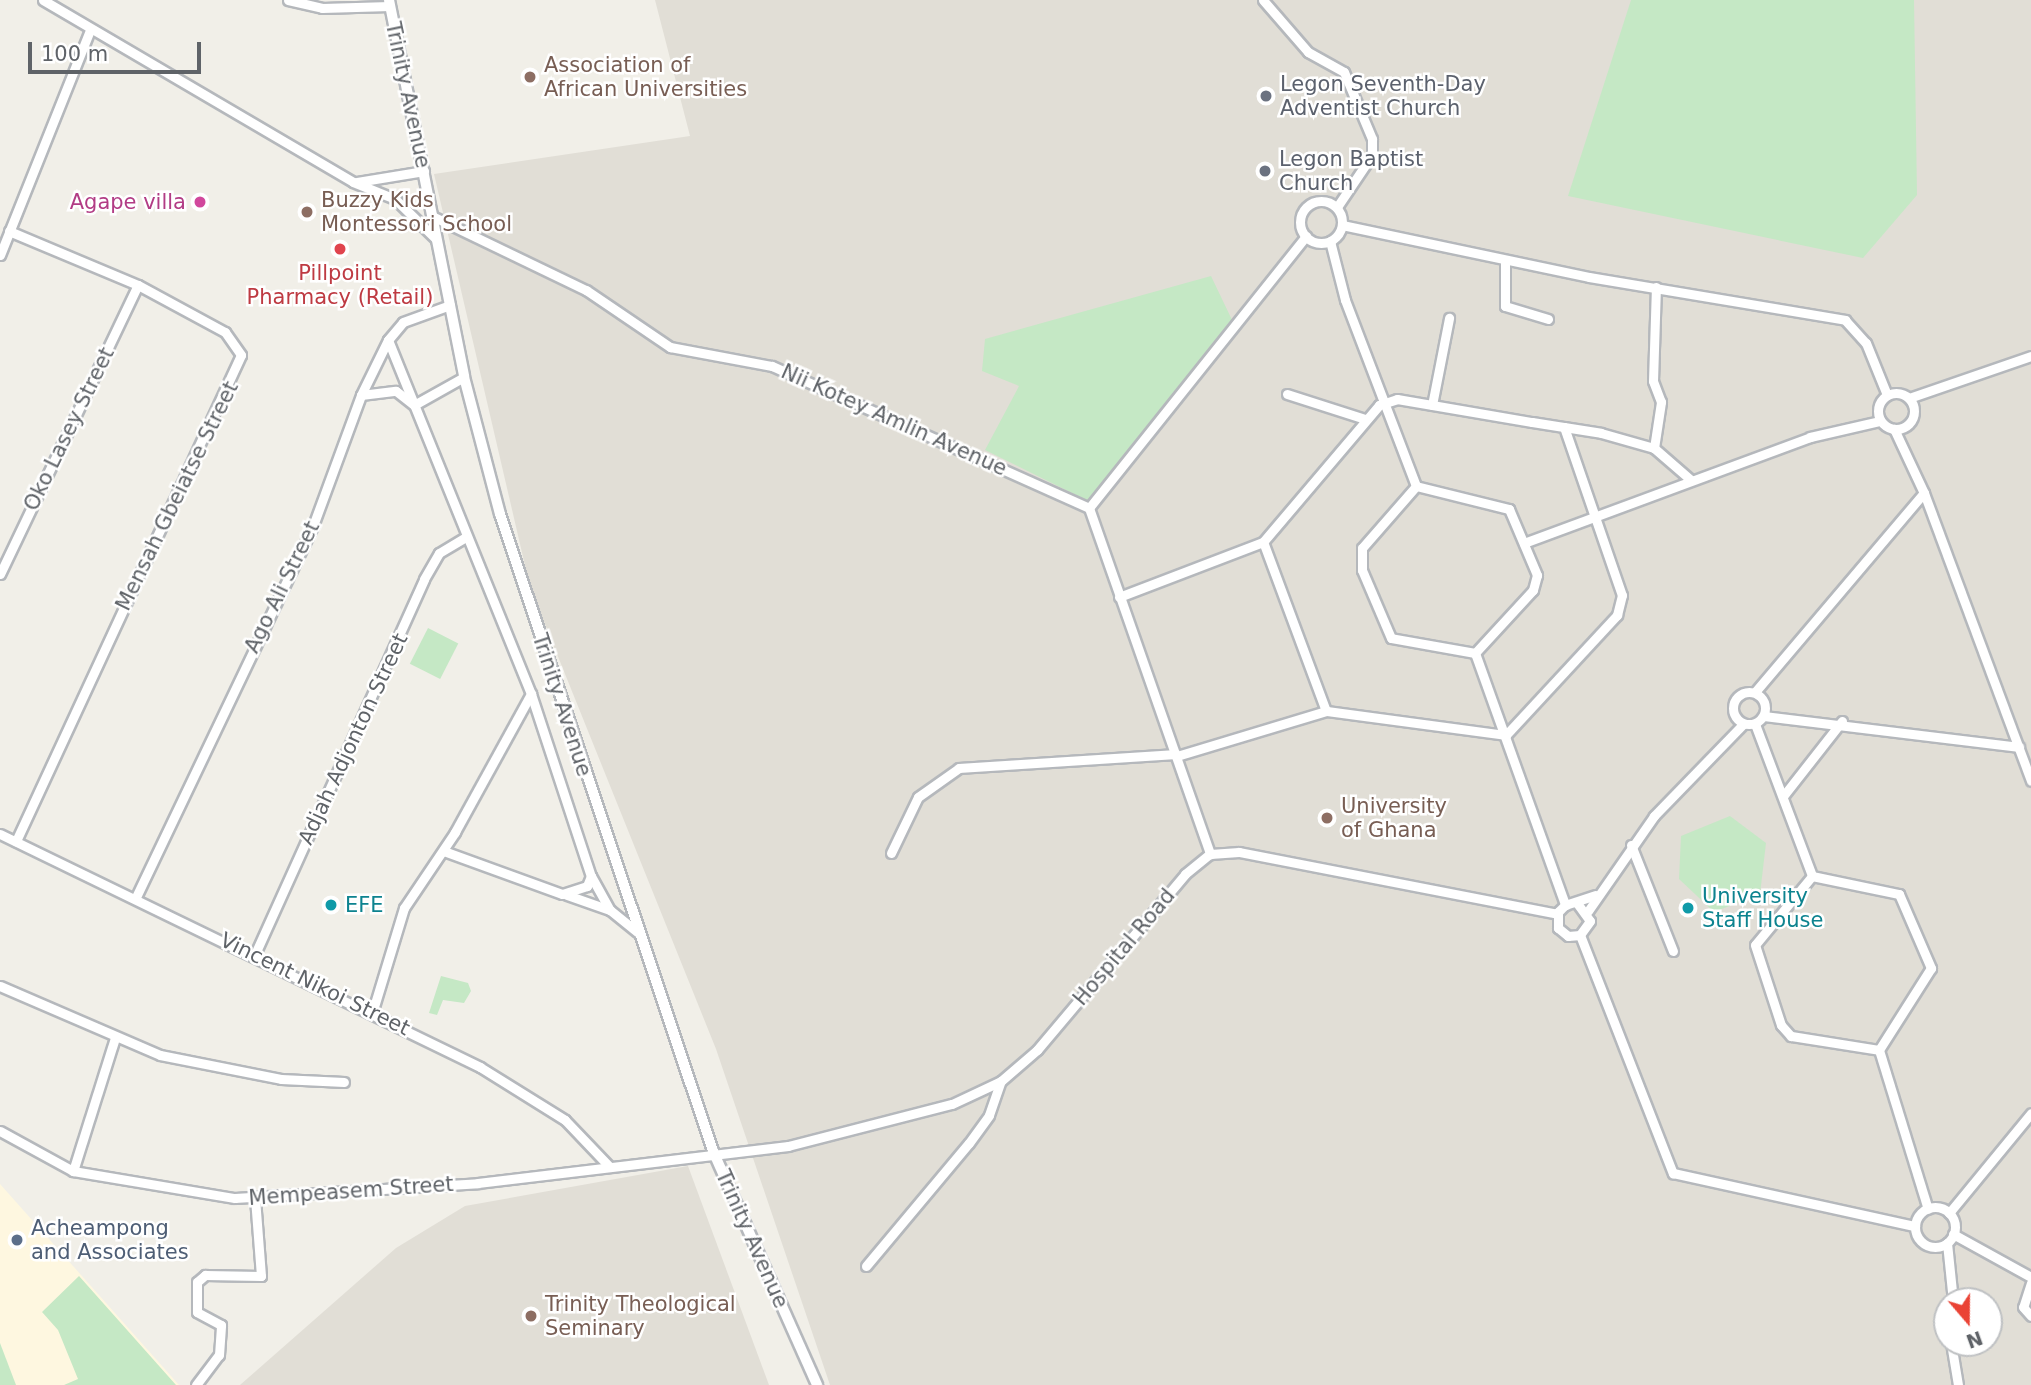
<!DOCTYPE html>
<style>
body{margin:0}
#map{position:relative;width:2031px;height:1385px;overflow:hidden;background:#f1efe8;font-family:"DejaVu Sans",sans-serif}
div>[style]{position:absolute}
.commercial>*{inset:0;background:#fef7e0}
.education>*{inset:0;background:#e1ded6}
.green>*{inset:0;background:#c5e8c5;transform-origin:0 0}
.roads{filter:drop-shadow(2px 0 #b5b8bc) drop-shadow(-2px 0 #b5b8bc) drop-shadow(0 2px #b5b8bc) drop-shadow(0 -2px #b5b8bc)}
.minor>*{height:9px;margin:-4.5px;padding:0 4.5px;transform-origin:4.5px;border-radius:4.5px;background:#fff}
.minor>.ring{margin:-4.5px;padding:0;box-sizing:content-box;background:none;border:9px solid #fff;border-radius:50%}
.tertiary>*{height:10px;margin:-5px;padding:0 5px;transform-origin:5px;border-radius:5px;background:#fff}
.dots>*{width:19px;height:19px;translate:-50% -50%;box-sizing:border-box;border:4px solid #fff;border-radius:50%}
span{translate:-50% -50%;white-space:nowrap;text-align:center;line-height:1.15;-webkit-text-stroke:5px #fff;paint-order:stroke}
.education-label{font-size:21px;color:#785e54}
.left{translate:0 -50%;text-align:left}
.worship-label{font-size:21px;color:#5b616d}
.street-label{font-size:21px;color:#5f6368}
.hotel-label{font-size:21px;color:#b23c85}
.right{translate:-100% -50%;text-align:right}
.health-label{font-size:21px;color:#be3a42}
.culture-label{font-size:21px;color:#0d838f}
.service-label{font-size:21px;color:#4e5e75}
.north{position:absolute;left:1933px;top:1287px;width:70px;height:70px;box-sizing:border-box;background:#fff;border:2px solid #bfc1c3;border-radius:50%;rotate:160deg;font-size:19px;font-weight:700;line-height:28px;text-align:center;color:#5f6368}
.north::after{content:'';display:block;margin:auto;width:24px;height:32px;background:#ea4335;clip-path:polygon(50% 0,100% 100%,50% 72%,0 100%)}
.scale{position:absolute;left:28px;top:42px;width:173px;height:32px;box-sizing:border-box;border:4px solid #5f6368;border-top:0;padding-left:9px;font-size:21px;line-height:24px;white-space:nowrap;color:#5f6368;-webkit-text-stroke:5px #fff;paint-order:stroke}
</style>
<div id="map">
<div class="commercial">
<div style="clip-path:polygon(0 1184px,179px 1385px,0 1385px)"></div>
</div>
<div class="education">
<div style="clip-path:polygon(evenodd,655px 0,2031px 0,2031px 1385px,830px 1385px,716px 1049px,530px 587px,434px 174px,690px 136px,655px 0,1947px 1301px,1989px 1301px,1989px 1343px,1947px 1343px,1947px 1301px)"></div>
<div style="clip-path:polygon(688px 1166px,769px 1385px,240px 1385px,396px 1248px,465px 1206px)"></div>
</div>
<div class="green">
<div style="clip-path:polygon(1631px 0,1914px 0,1917px 195px,1863px 258px,1568px 196px)"></div>
<div style="clip-path:polygon(1211px 276px,1233px 322px,1088px 501px,985px 450px,1019px 386px,982px 371px,985px 339px)"></div>
<div style="left:428px;top:628px;width:34px;height:40px;rotate:27deg"></div>
<div style="clip-path:polygon(1730px 816px,1766px 843px,1760px 894px,1714px 912px,1679px 879px,1681px 836px)"></div>
<div style="clip-path:polygon(441px 976px,468px 983px,471px 991px,464px 1003px,443px 1000px,437px 1015px,429px 1013px)"></div>
<div style="clip-path:polygon(79px 1276px,176px 1385px,64px 1385px,78px 1379px,58px 1330px,42px 1312px)"></div>
<div style="clip-path:polygon(0 1343px,16px 1385px,0 1385px)"></div>
</div>
<div class="roads">
<div class="minor">
<div style="left:43px;top:0;width:359px;rotate:30.4deg"></div>
<div style="left:353px;top:182px;width:45px;rotate:22deg"></div>
<div style="left:395px;top:199px;width:57px;rotate:44.3deg"></div>
<div style="left:288px;top:0;width:35px;rotate:13deg"></div>
<div style="left:322px;top:8px;width:68px;rotate:-1.7deg"></div>
<div style="left:1263px;top:0;width:69px;rotate:49.1deg"></div>
<div style="left:1308px;top:52px;width:41px;rotate:29.1deg"></div>
<div style="left:1344px;top:72px;width:73px;rotate:67.3deg"></div>
<div style="left:1372px;top:139px;width:16px;rotate:90deg"></div>
<div style="left:1372px;top:155px;width:63px;rotate:123.9deg"></div>
<div style="left:357px;top:182px;width:68px;rotate:-9.3deg"></div>
<div class="ring" style="left:1300px;top:201px;width:33px;height:33px"></div>
<div style="left:434px;top:217px;width:169px;rotate:25.7deg"></div>
<div style="left:586px;top:290px;width:102px;rotate:34.2deg"></div>
<div style="left:670px;top:347px;width:104px;rotate:10.6deg"></div>
<div style="left:772px;top:366px;width:347px;rotate:24.1deg"></div>
<div style="left:1342px;top:225px;width:252px;rotate:11.9deg"></div>
<div style="left:1589px;top:277px;width:260px;rotate:9.5deg"></div>
<div style="left:1845px;top:320px;width:31px;rotate:48deg"></div>
<div style="left:1866px;top:343px;width:56px;rotate:68deg"></div>
<div style="left:9px;top:231px;width:140px;rotate:22.7deg"></div>
<div style="left:138px;top:285px;width:99px;rotate:28.4deg"></div>
<div style="left:225px;top:332px;width:28px;rotate:55deg"></div>
<div style="left:241px;top:355px;width:536px;rotate:114.84deg"></div>
<div style="left:1330px;top:241px;width:61px;rotate:75.7deg"></div>
<div style="left:1345px;top:300px;width:199px;rotate:69.1deg"></div>
<div style="left:0;top:255px;width:242px;rotate:-68.2deg"></div>
<div style="left:1505px;top:261px;width:45px;rotate:90deg"></div>
<div style="left:1505px;top:306px;width:45px;rotate:16.8deg"></div>
<div style="left:388px;top:340px;width:382px;rotate:68deg"></div>
<div style="left:531px;top:694px;width:192px;rotate:71.8deg"></div>
<div style="left:591px;top:876px;width:11px;rotate:112deg"></div>
<div style="left:587px;top:886px;width:26px;rotate:162deg"></div>
<div style="left:562px;top:894px;width:126px;rotate:-160deg"></div>
<div class="ring" style="left:1878px;top:393px;width:27px;height:27px"></div>
<div style="left:1287px;top:394px;width:82px;rotate:17.8deg"></div>
<div style="left:361px;top:395px;width:35px;rotate:-7deg"></div>
<div style="left:396px;top:391px;width:23px;rotate:38deg"></div>
<div style="left:414px;top:405px;width:57px;rotate:-29.2deg"></div>
<div style="left:1909px;top:398px;width:129px;rotate:-19deg"></div>
<div style="left:1432px;top:405px;width:89px;rotate:-78.9deg"></div>
<div style="left:1564px;top:427px;width:178px;rotate:71deg"></div>
<div style="left:1622px;top:595px;width:21px;rotate:104deg"></div>
<div style="left:1617px;top:615px;width:163px;rotate:132.8deg"></div>
<div style="left:1506px;top:735px;width:182px;rotate:-172.4deg"></div>
<div style="left:1326px;top:711px;width:180px;rotate:-110.4deg"></div>
<div style="left:1263px;top:542px;width:180px;rotate:-49.7deg"></div>
<div style="left:1379px;top:405px;width:19px;rotate:-18deg"></div>
<div style="left:1397px;top:399px;width:137px;rotate:9.7deg"></div>
<div style="left:1532px;top:422px;width:32px;rotate:9deg"></div>
<div style="left:1564px;top:427px;width:37px;rotate:9deg"></div>
<div style="left:1601px;top:433px;width:55px;rotate:15.8deg"></div>
<div style="left:1654px;top:448px;width:49px;rotate:40.9deg"></div>
<div style="left:1654px;top:448px;width:47px;rotate:-81.3deg"></div>
<div style="left:1661px;top:402px;width:22px;rotate:-111deg"></div>
<div style="left:1653px;top:381px;width:94px;rotate:-88.2deg"></div>
<div style="left:1416px;top:486px;width:96px;rotate:13.9deg"></div>
<div style="left:1509px;top:509px;width:72px;rotate:67deg"></div>
<div style="left:1537px;top:575px;width:16px;rotate:105deg"></div>
<div style="left:1533px;top:590px;width:86px;rotate:132.6deg"></div>
<div style="left:1475px;top:653px;width:85px;rotate:-169.9deg"></div>
<div style="left:1391px;top:638px;width:74px;rotate:-113.1deg"></div>
<div style="left:1362px;top:570px;width:22px;rotate:-90deg"></div>
<div style="left:1362px;top:548px;width:82px;rotate:-48.9deg"></div>
<div style="left:1924px;top:493px;width:307px;rotate:69.6deg"></div>
<div style="left:1089px;top:508px;width:367px;rotate:70.7deg"></div>
<div style="left:1089px;top:508px;width:348px;rotate:-51.4deg"></div>
<div style="left:1524px;top:543px;width:305px;rotate:-20.3deg"></div>
<div style="left:1810px;top:437px;width:72px;rotate:-12.9deg"></div>
<div style="left:0;top:574px;width:320px;rotate:-64.5deg"></div>
<div style="left:1119px;top:597px;width:154px;rotate:-20.9deg"></div>
<div style="left:1475px;top:653px;width:268px;rotate:70.3deg"></div>
<div class="ring" style="left:1733px;top:692px;width:23px;height:23px"></div>
<div style="left:1755px;top:692px;width:261px;rotate:-49.7deg"></div>
<div style="left:1924px;top:493px;width:71px;rotate:-115.1deg"></div>
<div style="left:1764px;top:716px;width:257px;rotate:6.9deg"></div>
<div style="left:1755px;top:724px;width:162px;rotate:69.4deg"></div>
<div style="left:1812px;top:876px;width:89px;rotate:11.7deg"></div>
<div style="left:1899px;top:894px;width:81px;rotate:66.6deg"></div>
<div style="left:1931px;top:968px;width:97px;rotate:122.4deg"></div>
<div style="left:1879px;top:1050px;width:166px;rotate:72.9deg"></div>
<div style="left:1177px;top:756px;width:156px;rotate:-16.8deg"></div>
<div style="left:1784px;top:795px;width:94px;rotate:-51.9deg"></div>
<div style="left:0;top:834px;width:534px;rotate:25.89deg"></div>
<div style="left:480px;top:1067px;width:100px;rotate:31.9deg"></div>
<div style="left:565px;top:1120px;width:64px;rotate:46.3deg"></div>
<div style="left:1631px;top:845px;width:114px;rotate:68.4deg"></div>
<div style="left:891px;top:853px;width:62px;rotate:-64.3deg"></div>
<div style="left:918px;top:797px;width:50px;rotate:-35.3deg"></div>
<div style="left:959px;top:768px;width:217px;rotate:-3.7deg"></div>
<div style="left:591px;top:876px;width:39px;rotate:61deg"></div>
<div style="left:1812px;top:876px;width:89px;rotate:129.6deg"></div>
<div style="left:1755px;top:945px;width:84px;rotate:72deg"></div>
<div style="left:1781px;top:1025px;width:15px;rotate:48deg"></div>
<div style="left:1791px;top:1036px;width:89px;rotate:9deg"></div>
<div style="left:567px;top:895px;width:46px;rotate:19.2deg"></div>
<div style="left:610px;top:910px;width:35px;rotate:39deg"></div>
<div style="left:136px;top:897px;width:414px;rotate:-64.5deg"></div>
<div style="left:314px;top:523px;width:136px;rotate:-69.8deg"></div>
<div style="left:361px;top:395px;width:61px;rotate:-63.9deg"></div>
<div style="left:388px;top:340px;width:23px;rotate:-50deg"></div>
<div style="left:403px;top:322px;width:50px;rotate:-19.9deg"></div>
<div style="left:1577px;top:903px;width:22px;rotate:54deg"></div>
<div style="left:1590px;top:921px;width:17px;rotate:126deg"></div>
<div style="left:1580px;top:935px;width:12px;rotate:175deg"></div>
<div style="left:1568px;top:936px;width:13px;rotate:-141deg"></div>
<div style="left:1558px;top:928px;width:16px;rotate:-90deg"></div>
<div style="left:1558px;top:912px;width:10px;rotate:-45deg"></div>
<div style="left:1565px;top:905px;width:32px;rotate:-18deg"></div>
<div style="left:1588px;top:911px;width:116px;rotate:-55.2deg"></div>
<div style="left:1654px;top:816px;width:128px;rotate:-45.9deg"></div>
<div style="left:1580px;top:935px;width:256px;rotate:68.7deg"></div>
<div style="left:1673px;top:1173px;width:248px;rotate:12.4deg"></div>
<div style="left:255px;top:954px;width:411px;rotate:-65.7deg"></div>
<div style="left:424px;top:579px;width:30px;rotate:-60deg"></div>
<div style="left:439px;top:553px;width:31px;rotate:-31deg"></div>
<div style="left:0;top:986px;width:174px;rotate:23.3deg"></div>
<div style="left:160px;top:1055px;width:123px;rotate:11.2deg"></div>
<div style="left:281px;top:1079px;width:63px;rotate:2.7deg"></div>
<div style="left:373px;top:1010px;width:107px;rotate:-73.1deg"></div>
<div style="left:404px;top:908px;width:92px;rotate:-56.1deg"></div>
<div style="left:455px;top:832px;width:158px;rotate:-61.2deg"></div>
<div style="left:0;top:1131px;width:83px;rotate:28.7deg"></div>
<div style="left:73px;top:1171px;width:164px;rotate:9.5deg"></div>
<div style="left:235px;top:1198px;width:243px;rotate:-3.5deg"></div>
<div style="left:478px;top:1183px;width:312px;rotate:-6.8deg"></div>
<div style="left:788px;top:1146px;width:169px;rotate:-14.4deg"></div>
<div style="left:952px;top:1104px;width:54px;rotate:-25.1deg"></div>
<div style="left:1001px;top:1081px;width:48px;rotate:-40.7deg"></div>
<div style="left:1037px;top:1050px;width:230px;rotate:-49.9deg"></div>
<div style="left:1185px;top:874px;width:32px;rotate:-39deg"></div>
<div style="left:1210px;top:854px;width:29px;rotate:-4deg"></div>
<div style="left:1239px;top:852px;width:324px;rotate:11deg"></div>
<div style="left:73px;top:1171px;width:139px;rotate:-72.5deg"></div>
<div class="ring" style="left:1915px;top:1207px;width:31px;height:31px"></div>
<div style="left:1949px;top:1213px;width:129px;rotate:-50.6deg"></div>
<div style="left:1953px;top:1234px;width:89px;rotate:28.9deg"></div>
<div style="left:1947px;top:1243px;width:58px;rotate:84.1deg"></div>
<div style="left:866px;top:1266px;width:160px;rotate:-50.1deg"></div>
<div style="left:969px;top:1143px;width:34px;rotate:-54deg"></div>
<div style="left:989px;top:1115px;width:36px;rotate:-71deg"></div>
<div style="left:2031px;top:1283px;width:25px;rotate:108deg"></div>
<div style="left:2023px;top:1307px;width:12px;rotate:48deg"></div>
<div style="left:1951px;top:1343px;width:43px;rotate:80.5deg"></div>
<div style="left:196px;top:1385px;width:38px;rotate:-53deg"></div>
<div style="left:219px;top:1355px;width:30px;rotate:-86deg"></div>
<div style="left:221px;top:1325px;width:27px;rotate:-152deg"></div>
<div style="left:197px;top:1312px;width:30px;rotate:-90deg"></div>
<div style="left:197px;top:1282px;width:11px;rotate:-41deg"></div>
<div style="left:205px;top:1275px;width:56px;rotate:1deg"></div>
<div style="left:261px;top:1276px;width:78px;rotate:-94.4deg"></div>
</div>
<div class="tertiary">
<div style="left:389px;top:0;width:384px;rotate:78.7deg"></div>
<div style="left:464px;top:377px;width:142px;rotate:75.3deg"></div>
<div style="left:500px;top:514px;width:672px;rotate:71.51deg"></div>
<div style="left:713px;top:1151px;width:256px;rotate:66deg"></div>
</div>
</div>
<div class="dots">
<div style="left:530px;top:77px;background:#8d6e63"></div>
<div style="left:1266px;top:96px;background:#6b7280"></div>
<div style="left:1265px;top:171px;background:#6b7280"></div>
<div style="left:200px;top:202px;background:#d1479c"></div>
<div style="left:307px;top:212px;background:#8d6e63"></div>
<div style="left:340px;top:249px;background:#e0444e"></div>
<div style="left:1327px;top:818px;background:#8d6e63"></div>
<div style="left:331px;top:905px;background:#0f9aa8"></div>
<div style="left:1688px;top:908px;background:#0f9aa8"></div>
<div style="left:17px;top:1240px;background:#5c6f8a"></div>
<div style="left:531px;top:1316px;background:#8d6e63"></div>
</div>
<div class="education-label">
<span class="left" style="left:544px;top:77px">Association of<br>African Universities</span>
<span class="left" style="left:321px;top:212px">Buzzy Kids<br>Montessori School</span>
<span class="left" style="left:1341px;top:818px">University<br>of Ghana</span>
<span class="left" style="left:545px;top:1316px">Trinity Theological<br>Seminary</span>
</div>
<div class="worship-label">
<span class="left" style="left:1280px;top:96px">Legon Seventh-Day<br>Adventist Church</span>
<span class="left" style="left:1279px;top:171px">Legon Baptist<br>Church</span>
</div>
<div class="street-label">
<span style="left:408px;top:95px;rotate:78deg">Trinity Avenue</span>
<span style="left:894px;top:420px;rotate:24deg">Nii Kotey Amlin Avenue</span>
<span style="left:69px;top:429px;rotate:-64deg">Oko Lasey Street</span>
<span style="left:177px;top:496px;rotate:-64deg">Mensah Gbeiatse Street</span>
<span style="left:282px;top:587px;rotate:-64deg">Ago Ali Street</span>
<span style="left:562px;top:705px;rotate:72deg">Trinity Avenue</span>
<span style="left:353px;top:739px;rotate:-65deg">Adjah Adjonton Street</span>
<span style="left:1124px;top:947px;rotate:-50deg">Hospital Road</span>
<span style="left:315px;top:984px;rotate:26deg">Vincent Nikoi Street</span>
<span style="left:351px;top:1191px;rotate:-4deg">Mempeasem Street</span>
<span style="left:752px;top:1239px;rotate:66deg">Trinity Avenue</span>
</div>
<div class="hotel-label">
<span class="right" style="left:186px;top:202px">Agape villa</span>
</div>
<div class="health-label">
<span style="left:340px;top:285px">Pillpoint<br>Pharmacy (Retail)</span>
</div>
<div class="culture-label">
<span class="left" style="left:1702px;top:908px">University<br>Staff House</span>
<span class="left" style="left:345px;top:905px">EFE</span>
</div>
<div class="service-label">
<span class="left" style="left:31px;top:1240px">Acheampong<br>and Associates</span>
</div>
<div class="north">N</div>
<div class="scale">100 m</div>
</div>
